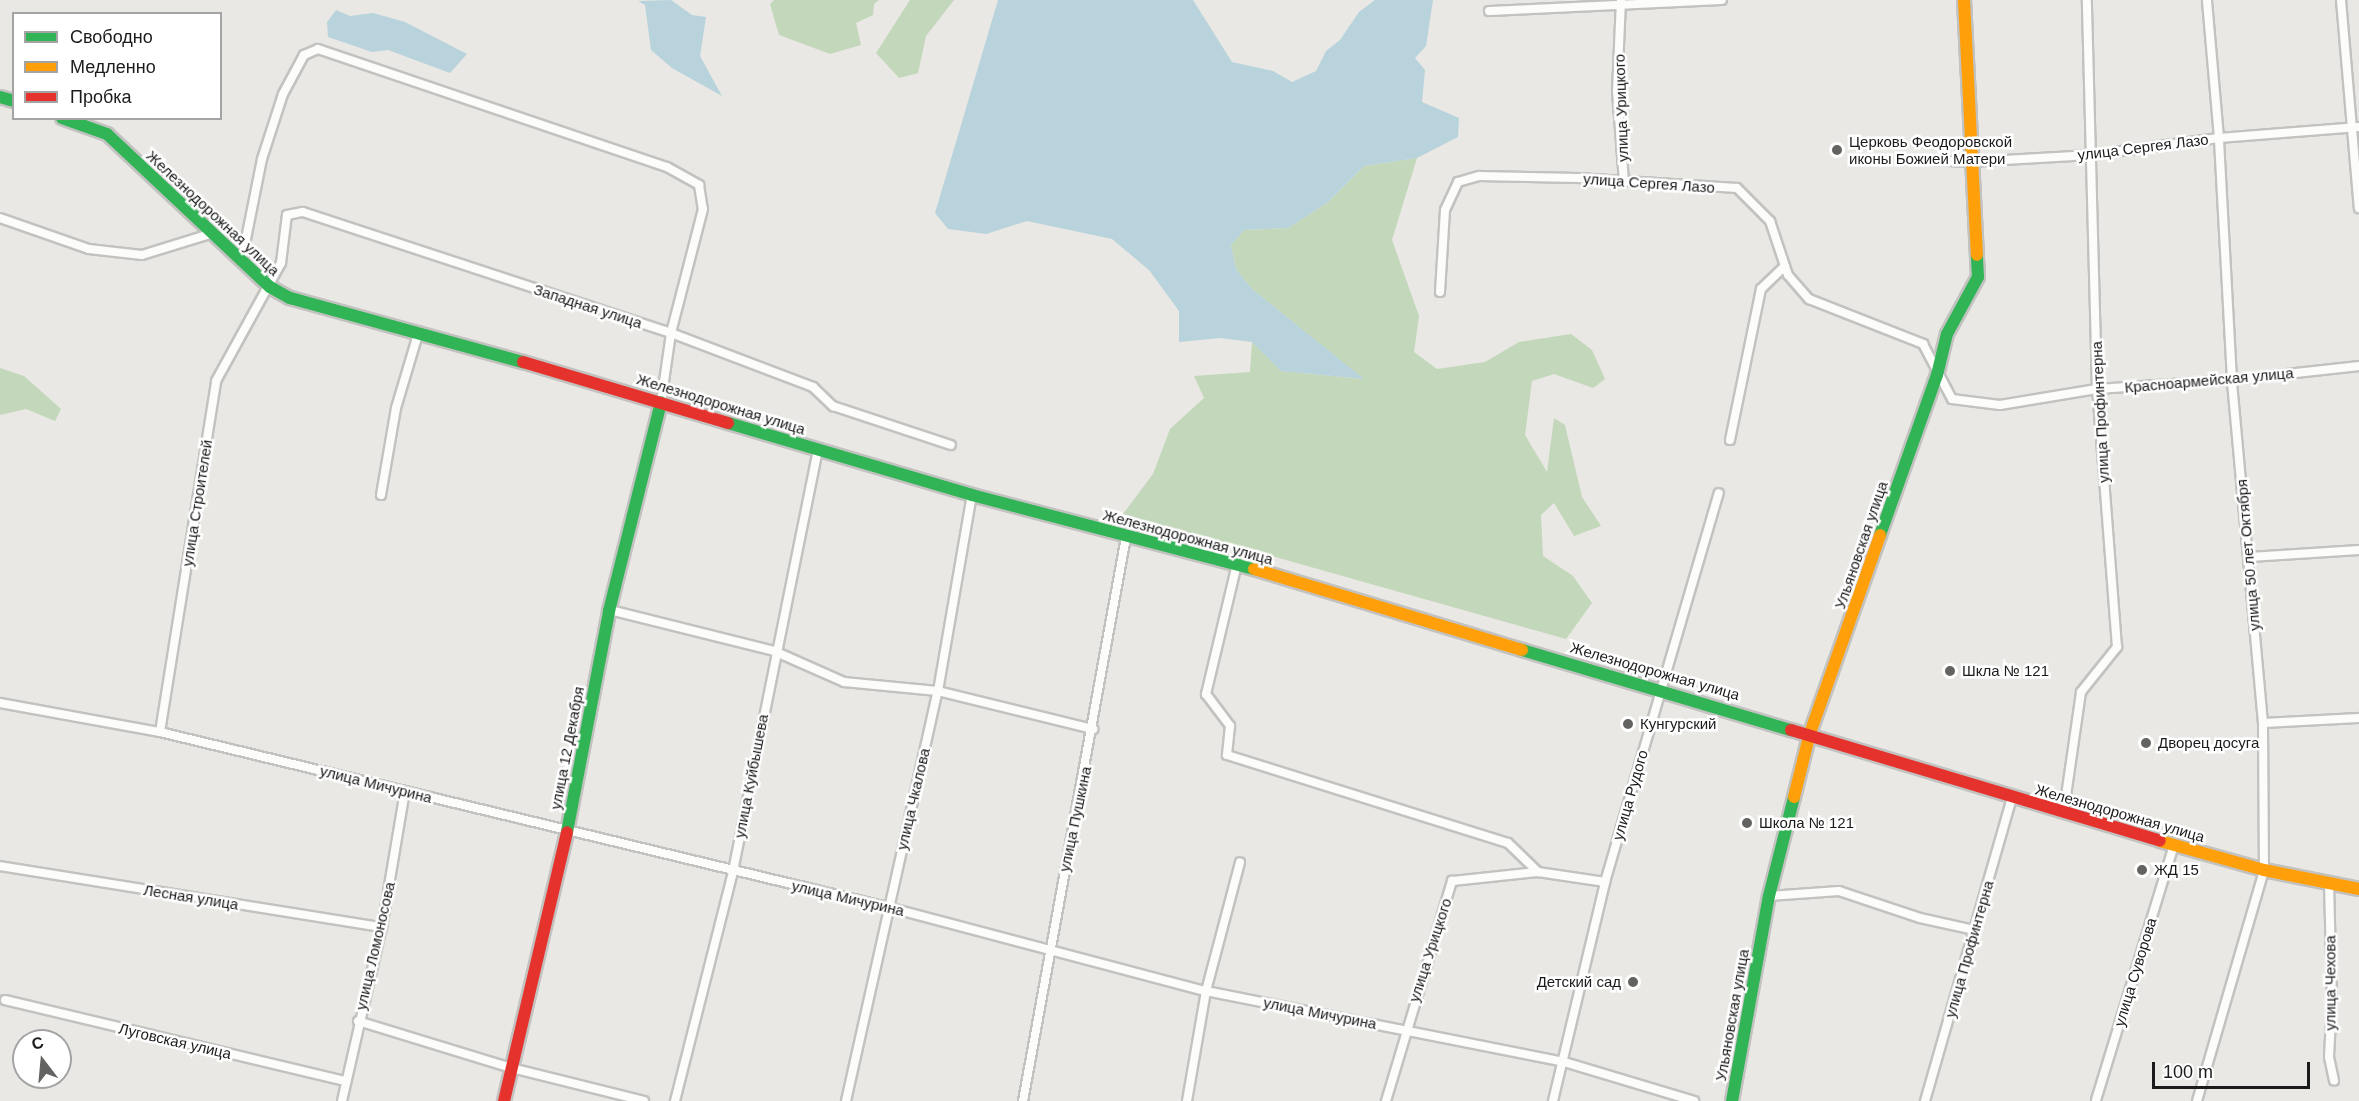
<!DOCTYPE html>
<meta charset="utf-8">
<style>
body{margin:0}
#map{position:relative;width:2359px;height:1101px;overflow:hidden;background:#e9e8e4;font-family:Arial,sans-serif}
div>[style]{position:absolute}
.forest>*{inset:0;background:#c3d7ba}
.water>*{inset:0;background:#b8d3dc}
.roads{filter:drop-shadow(2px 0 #c2c2c0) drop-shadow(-2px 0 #c2c2c0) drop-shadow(0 2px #c2c2c0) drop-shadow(0 -2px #c2c2c0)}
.street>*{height:8px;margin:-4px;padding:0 4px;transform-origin:4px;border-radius:4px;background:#fcfcfb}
.fast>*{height:12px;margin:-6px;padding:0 6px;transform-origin:6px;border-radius:6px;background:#30b455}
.slow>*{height:12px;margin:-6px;padding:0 6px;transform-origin:6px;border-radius:6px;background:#ff9f0a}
.jam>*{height:12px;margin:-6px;padding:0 6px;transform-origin:6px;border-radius:6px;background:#e5322d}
.dots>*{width:16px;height:16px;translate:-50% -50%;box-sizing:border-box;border:3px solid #fff;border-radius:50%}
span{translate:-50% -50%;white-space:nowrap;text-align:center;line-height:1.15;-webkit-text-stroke:5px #fff;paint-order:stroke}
.street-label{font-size:15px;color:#1b1b1b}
.poi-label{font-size:15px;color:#1b1b1b}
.left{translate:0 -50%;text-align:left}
.right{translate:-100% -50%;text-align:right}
.legend{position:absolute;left:12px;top:12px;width:210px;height:108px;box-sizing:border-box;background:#fff;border:2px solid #a4a4a4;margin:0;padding:8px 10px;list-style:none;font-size:18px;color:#1b1b1b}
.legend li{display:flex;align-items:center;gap:12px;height:30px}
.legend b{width:30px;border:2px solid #a4a4a4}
.north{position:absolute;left:12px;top:1029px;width:60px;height:60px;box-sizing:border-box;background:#fff;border:2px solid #a4a4a4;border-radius:50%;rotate:344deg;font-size:16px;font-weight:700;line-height:24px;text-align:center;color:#1b1b1b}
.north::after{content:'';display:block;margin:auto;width:21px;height:27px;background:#636361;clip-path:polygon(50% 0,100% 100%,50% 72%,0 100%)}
.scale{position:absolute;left:2152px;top:1062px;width:158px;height:27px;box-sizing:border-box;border:3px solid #1b1b1b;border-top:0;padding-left:8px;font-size:18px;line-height:21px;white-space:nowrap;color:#1b1b1b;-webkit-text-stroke:4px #fff;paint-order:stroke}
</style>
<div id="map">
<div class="forest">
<div style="clip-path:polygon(774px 0,879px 0,874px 4px,873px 15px,856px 23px,861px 45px,830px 54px,779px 35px,770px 4px)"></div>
<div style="clip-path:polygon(910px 0,954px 0,926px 36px,918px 73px,899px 78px,876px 53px)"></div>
<div style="clip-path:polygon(1417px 158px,1392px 240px,1419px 316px,1414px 352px,1437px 369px,1485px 362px,1519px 342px,1571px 334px,1592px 350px,1605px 379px,1593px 388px,1554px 374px,1532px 381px,1525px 435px,1547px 472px,1554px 418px,1565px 425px,1582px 497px,1601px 526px,1574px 536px,1554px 503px,1541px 515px,1543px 556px,1573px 576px,1592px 603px,1566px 639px,1123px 514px,1153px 474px,1170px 429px,1204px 398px,1194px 376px,1250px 372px,1252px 342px,1282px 371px,1363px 379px,1252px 289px,1236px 269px,1231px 245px,1244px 230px,1288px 228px,1327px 203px,1364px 166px)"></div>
<div style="clip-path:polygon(0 368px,24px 376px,61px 409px,55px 421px,26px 409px,0 415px)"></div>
</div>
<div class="water">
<div style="clip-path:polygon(671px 0,692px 15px,706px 17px,700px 56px,722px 96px,672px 68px,651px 50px,645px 5px,638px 1px)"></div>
<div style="clip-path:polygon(998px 0,1193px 0,1232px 62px,1273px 71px,1292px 82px,1316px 71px,1326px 51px,1340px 40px,1359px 12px,1375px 0,1433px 0,1426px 46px,1415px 58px,1425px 70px,1422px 102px,1459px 118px,1458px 137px,1417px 158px,1364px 166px,1327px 203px,1288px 228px,1244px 230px,1231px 245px,1236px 269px,1252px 289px,1364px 379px,1281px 371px,1252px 342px,1220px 338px,1179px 342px,1179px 311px,1149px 270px,1112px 239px,1027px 221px,986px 234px,948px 229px,935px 213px)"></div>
<div style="clip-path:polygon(336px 10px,350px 16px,373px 13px,405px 22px,467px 54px,450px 73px,388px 50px,372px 52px,328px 37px,327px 22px)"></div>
</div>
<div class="roads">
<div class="street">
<div style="left:1621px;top:0;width:91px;rotate:92.5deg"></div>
<div style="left:1617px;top:91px;width:90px;rotate:85.6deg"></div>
<div style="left:2341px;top:0;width:209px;rotate:85.1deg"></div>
<div style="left:1489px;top:11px;width:233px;rotate:-2.7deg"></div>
<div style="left:1926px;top:160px;width:44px;rotate:2.6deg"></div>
<div style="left:1970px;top:162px;width:121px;rotate:-3.3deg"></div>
<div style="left:2091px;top:155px;width:129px;rotate:-7.6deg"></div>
<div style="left:2219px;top:138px;width:140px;rotate:-4.5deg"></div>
<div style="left:0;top:218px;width:94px;rotate:19.2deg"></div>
<div style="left:89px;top:249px;width:53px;rotate:6.5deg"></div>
<div style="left:142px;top:255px;width:74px;rotate:-17.2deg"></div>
<div style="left:242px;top:259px;width:102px;rotate:-78.7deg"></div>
<div style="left:262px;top:159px;width:68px;rotate:-72.1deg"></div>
<div style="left:283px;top:94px;width:44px;rotate:-61.7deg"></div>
<div style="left:304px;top:55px;width:15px;rotate:-23deg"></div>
<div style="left:318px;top:49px;width:368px;rotate:18.7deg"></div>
<div style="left:667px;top:167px;width:37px;rotate:29deg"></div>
<div style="left:699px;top:185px;width:24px;rotate:81deg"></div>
<div style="left:703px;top:209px;width:128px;rotate:104.5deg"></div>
<div style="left:671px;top:333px;width:70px;rotate:98.2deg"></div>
<div style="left:1440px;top:292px;width:82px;rotate:-86.5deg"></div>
<div style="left:1445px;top:210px;width:31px;rotate:-65deg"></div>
<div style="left:1458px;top:182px;width:22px;rotate:-16deg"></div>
<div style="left:1479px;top:176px;width:99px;rotate:1.2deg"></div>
<div style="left:1578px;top:178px;width:159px;rotate:3.6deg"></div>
<div style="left:1737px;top:188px;width:47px;rotate:45deg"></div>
<div style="left:1770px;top:221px;width:57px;rotate:71.6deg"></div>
<div style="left:1788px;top:275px;width:32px;rotate:49deg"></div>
<div style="left:1809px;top:299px;width:123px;rotate:21.5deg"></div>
<div style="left:1923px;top:344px;width:62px;rotate:62.2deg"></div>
<div style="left:1952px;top:399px;width:48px;rotate:7.1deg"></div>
<div style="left:2000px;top:405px;width:98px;rotate:-9.4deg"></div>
<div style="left:2097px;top:389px;width:135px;rotate:-3.8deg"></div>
<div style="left:2232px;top:380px;width:128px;rotate:-6.3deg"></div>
<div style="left:1730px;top:440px;width:154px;rotate:-78.4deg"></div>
<div style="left:1761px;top:289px;width:33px;rotate:-44deg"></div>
<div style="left:381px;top:495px;width:88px;rotate:-80.2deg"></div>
<div style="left:396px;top:408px;width:80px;rotate:-73.4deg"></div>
<div style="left:2250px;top:557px;width:109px;rotate:-3.7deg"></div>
<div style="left:1237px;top:564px;width:134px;rotate:103.4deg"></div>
<div style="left:1206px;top:694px;width:40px;rotate:53deg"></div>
<div style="left:1230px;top:726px;width:29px;rotate:96deg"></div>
<div style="left:1227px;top:755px;width:294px;rotate:17.4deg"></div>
<div style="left:1508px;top:843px;width:42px;rotate:44deg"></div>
<div style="left:1538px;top:872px;width:68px;rotate:8.5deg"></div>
<div style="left:610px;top:610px;width:169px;rotate:14deg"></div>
<div style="left:774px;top:651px;width:77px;rotate:23.9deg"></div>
<div style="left:844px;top:682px;width:94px;rotate:5.5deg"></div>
<div style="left:938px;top:691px;width:160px;rotate:13.8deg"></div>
<div style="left:0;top:703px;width:163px;rotate:10.3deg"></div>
<div style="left:160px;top:732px;width:748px;rotate:13.53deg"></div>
<div style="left:887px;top:907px;width:330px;rotate:14.8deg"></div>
<div style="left:1206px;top:991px;width:362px;rotate:11.2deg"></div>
<div style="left:1561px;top:1061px;width:139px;rotate:16.7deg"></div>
<div style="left:2263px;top:723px;width:96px;rotate:-3deg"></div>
<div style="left:160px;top:732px;width:355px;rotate:-80.9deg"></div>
<div style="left:216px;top:381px;width:135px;rotate:-61.2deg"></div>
<div style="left:281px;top:263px;width:48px;rotate:-82.9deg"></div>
<div style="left:287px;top:215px;width:16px;rotate:-11deg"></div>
<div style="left:303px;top:212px;width:387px;rotate:18.2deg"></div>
<div style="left:671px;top:333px;width:152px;rotate:20.8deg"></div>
<div style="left:813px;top:387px;width:28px;rotate:44deg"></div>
<div style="left:833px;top:406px;width:124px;rotate:18.3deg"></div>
<div style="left:2064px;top:810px;width:119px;rotate:-81.8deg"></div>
<div style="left:2081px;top:692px;width:58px;rotate:-51.3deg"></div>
<div style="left:2117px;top:647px;width:259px;rotate:-94.4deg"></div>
<div style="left:2097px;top:389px;width:389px;rotate:-91.5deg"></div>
<div style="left:0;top:866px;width:387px;rotate:9.1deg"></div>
<div style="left:2329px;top:884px;width:117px;rotate:88.5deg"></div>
<div style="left:2332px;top:1001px;width:56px;rotate:93.1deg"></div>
<div style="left:2329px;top:1057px;width:24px;rotate:78deg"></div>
<div style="left:1769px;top:896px;width:70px;rotate:-4.1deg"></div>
<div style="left:1839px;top:891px;width:85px;rotate:18.4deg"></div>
<div style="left:1920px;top:918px;width:55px;rotate:12.5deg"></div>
<div style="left:5px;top:1000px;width:350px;rotate:13.4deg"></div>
<div style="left:358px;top:1021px;width:161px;rotate:17deg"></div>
<div style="left:512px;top:1068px;width:136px;rotate:14deg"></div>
<div style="left:2096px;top:1100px;width:267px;rotate:-73deg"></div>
<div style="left:342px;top:1101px;width:179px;rotate:-77.1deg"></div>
<div style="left:382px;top:927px;width:138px;rotate:-80.4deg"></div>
<div style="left:675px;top:1101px;width:237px;rotate:-75.8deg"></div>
<div style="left:733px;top:871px;width:430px;rotate:-78.6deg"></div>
<div style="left:846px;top:1101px;width:420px;rotate:-77.4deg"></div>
<div style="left:938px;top:691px;width:199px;rotate:-80.2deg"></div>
<div style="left:1023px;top:1101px;width:573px;rotate:-79.65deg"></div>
<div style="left:1187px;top:1101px;width:112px;rotate:-80.2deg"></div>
<div style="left:1206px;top:991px;width:133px;rotate:-75.2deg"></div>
<div style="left:1386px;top:1101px;width:230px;rotate:-73.3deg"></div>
<div style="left:1452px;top:881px;width:86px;rotate:-6deg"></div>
<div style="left:1553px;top:1101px;width:225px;rotate:-76.6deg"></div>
<div style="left:1605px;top:882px;width:405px;rotate:-73.7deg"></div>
<div style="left:1925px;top:1101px;width:316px;rotate:-74deg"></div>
<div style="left:2197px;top:1101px;width:241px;rotate:-73.8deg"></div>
<div style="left:2264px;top:870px;width:147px;rotate:-90.4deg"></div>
<div style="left:2263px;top:723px;width:344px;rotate:-95.2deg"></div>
<div style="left:2232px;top:380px;width:242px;rotate:-93.1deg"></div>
<div style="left:2219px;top:138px;width:139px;rotate:-95deg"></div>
</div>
<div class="fast">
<div style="left:0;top:97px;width:15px;rotate:16deg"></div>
<div style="left:62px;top:118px;width:48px;rotate:19.6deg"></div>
<div style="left:107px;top:134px;width:224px;rotate:43.2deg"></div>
<div style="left:270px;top:287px;width:23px;rotate:29deg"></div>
<div style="left:290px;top:298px;width:242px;rotate:15.4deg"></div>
<div style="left:728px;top:423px;width:254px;rotate:16.4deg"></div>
<div style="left:972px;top:495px;width:292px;rotate:14.7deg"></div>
<div style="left:1880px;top:535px;width:170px;rotate:-70.4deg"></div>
<div style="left:1937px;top:375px;width:42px;rotate:-76.3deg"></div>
<div style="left:1947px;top:334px;width:65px;rotate:-61.5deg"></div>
<div style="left:1978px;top:277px;width:22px;rotate:-93deg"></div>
<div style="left:1522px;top:650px;width:281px;rotate:16.6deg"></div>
<div style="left:567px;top:832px;width:225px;rotate:-79.2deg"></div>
<div style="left:609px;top:611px;width:215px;rotate:-76deg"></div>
<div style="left:1732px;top:1101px;width:208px;rotate:-79.8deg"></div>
<div style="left:1769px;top:896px;width:102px;rotate:-75.8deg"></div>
</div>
<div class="slow">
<div style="left:1964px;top:0;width:255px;rotate:87.1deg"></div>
<div style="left:1254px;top:569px;width:280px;rotate:16.8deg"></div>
<div style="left:1794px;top:797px;width:66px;rotate:-76deg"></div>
<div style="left:1810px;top:733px;width:210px;rotate:-70.5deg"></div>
<div style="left:2160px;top:841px;width:108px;rotate:15.6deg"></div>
<div style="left:2264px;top:870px;width:97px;rotate:11.3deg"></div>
</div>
<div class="jam">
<div style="left:523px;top:362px;width:214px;rotate:16.6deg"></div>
<div style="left:1791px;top:730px;width:385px;rotate:16.7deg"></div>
<div style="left:504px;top:1101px;width:276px;rotate:-76.8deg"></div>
</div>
</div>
<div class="dots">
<div style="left:1837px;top:150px;background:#636361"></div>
<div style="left:1950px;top:671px;background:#636361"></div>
<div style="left:1628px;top:724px;background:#636361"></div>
<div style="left:2146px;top:743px;background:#636361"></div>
<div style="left:1747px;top:823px;background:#636361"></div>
<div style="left:2142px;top:870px;background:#636361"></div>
<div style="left:1633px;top:982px;background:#636361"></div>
</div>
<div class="street-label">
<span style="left:1621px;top:108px;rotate:-92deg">улица Урицкого</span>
<span style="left:2143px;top:147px;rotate:-7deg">улица Сергея Лазо</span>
<span style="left:1649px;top:183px;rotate:4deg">улица Сергея Лазо</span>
<span style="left:213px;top:213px;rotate:43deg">Железнодорожная улица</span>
<span style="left:588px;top:306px;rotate:18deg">Западная улица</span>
<span style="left:2209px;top:380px;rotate:-5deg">Красноармейская улица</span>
<span style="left:721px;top:404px;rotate:17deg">Железнодорожная улица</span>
<span style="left:2100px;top:412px;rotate:-93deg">улица Профинтерна</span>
<span style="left:197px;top:503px;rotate:-81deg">улица Строителей</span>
<span style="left:1188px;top:537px;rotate:15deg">Железнодорожная улица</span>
<span style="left:1861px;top:545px;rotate:-71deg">Ульяновская улица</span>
<span style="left:2248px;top:555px;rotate:-95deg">улица 50 лет Октября</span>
<span style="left:1655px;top:671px;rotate:16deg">Железнодорожная улица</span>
<span style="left:567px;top:748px;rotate:-79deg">улица 12 Декабря</span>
<span style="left:751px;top:776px;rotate:-79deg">улица Куйбышева</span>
<span style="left:376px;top:784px;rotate:14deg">улица Мичурина</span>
<span style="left:1630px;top:795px;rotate:-74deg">улица Рудого</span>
<span style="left:913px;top:799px;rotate:-77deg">улица Чкалова</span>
<span style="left:2120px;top:813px;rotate:16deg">Железнодорожная улица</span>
<span style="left:1075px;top:819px;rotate:-78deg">улица Пушкина</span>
<span style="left:191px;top:897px;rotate:9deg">Лесная улица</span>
<span style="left:848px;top:898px;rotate:13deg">улица Мичурина</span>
<span style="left:375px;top:946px;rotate:-77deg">улица Ломоносова</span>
<span style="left:1969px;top:949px;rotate:-74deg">улица Профинтерна</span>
<span style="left:1430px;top:950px;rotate:-72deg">улица Урицкого</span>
<span style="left:2135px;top:972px;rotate:-73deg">улица Суворова</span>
<span style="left:2330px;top:983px;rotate:-90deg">улица Чехова</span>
<span style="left:1320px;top:1013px;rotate:11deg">улица Мичурина</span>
<span style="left:1732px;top:1015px;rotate:-80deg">Ульяновская улица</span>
<span style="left:175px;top:1041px;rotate:13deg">Луговская улица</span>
</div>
<div class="poi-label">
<span class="left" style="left:1849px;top:150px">Церковь Феодоровской<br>иконы Божией Матери</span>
<span class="left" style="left:1962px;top:671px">Шкла № 121</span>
<span class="left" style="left:1640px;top:724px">Кунгурский</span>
<span class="left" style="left:2158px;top:743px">Дворец досуга</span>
<span class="left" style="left:1759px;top:823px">Школа № 121</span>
<span class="left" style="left:2154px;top:870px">ЖД 15</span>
<span class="right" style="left:1621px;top:982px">Детский сад</span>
</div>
<ul class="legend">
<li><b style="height:8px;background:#30b455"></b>Свободно</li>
<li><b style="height:8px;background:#ff9f0a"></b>Медленно</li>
<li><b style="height:8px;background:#e5322d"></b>Пробка</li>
</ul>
<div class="north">С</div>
<div class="scale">100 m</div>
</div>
